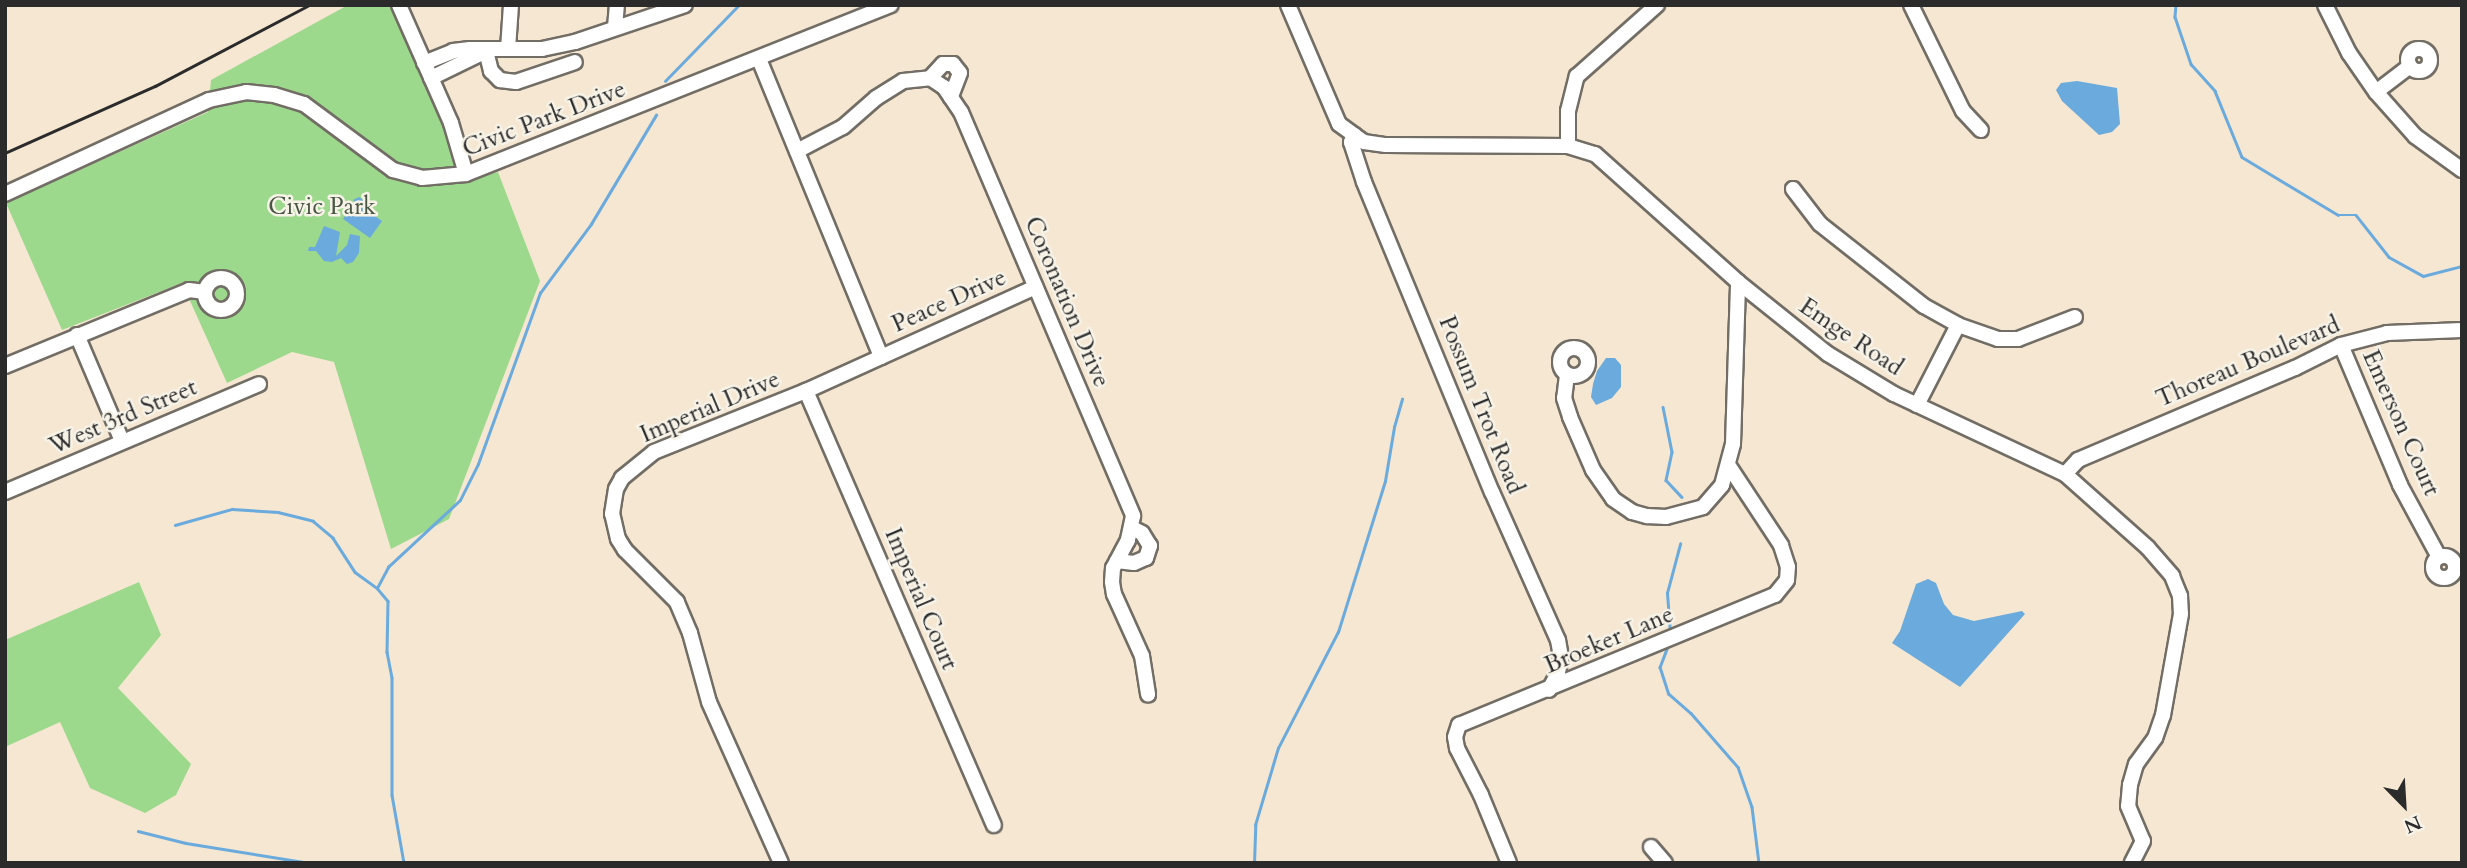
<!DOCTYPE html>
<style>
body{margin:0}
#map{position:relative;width:2467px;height:868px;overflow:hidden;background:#f5e7d2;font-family:Cardo,serif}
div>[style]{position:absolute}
.green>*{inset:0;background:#9dd98d}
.water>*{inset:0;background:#6aaadd}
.stream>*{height:2.5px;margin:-1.25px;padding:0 1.25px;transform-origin:1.25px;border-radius:1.25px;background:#6aaadd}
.roads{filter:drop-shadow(2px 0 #726d65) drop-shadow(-2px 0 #726d65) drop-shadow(0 2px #726d65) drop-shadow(0 -2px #726d65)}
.minor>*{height:14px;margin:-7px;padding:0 7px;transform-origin:7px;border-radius:7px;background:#fff}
.minor>.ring{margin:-7px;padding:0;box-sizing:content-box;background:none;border:14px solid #fff;border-radius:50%}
.rail>*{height:2.5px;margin:-1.25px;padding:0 1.25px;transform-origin:1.25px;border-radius:1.25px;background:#2b2b2b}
span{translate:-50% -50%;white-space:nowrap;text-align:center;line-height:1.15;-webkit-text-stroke:5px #f7f3e8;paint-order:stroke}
.street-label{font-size:24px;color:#2b2b2b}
.park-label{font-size:24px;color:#485644}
.frame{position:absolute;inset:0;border:7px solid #2b2b2b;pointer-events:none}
.north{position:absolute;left:2369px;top:770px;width:70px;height:70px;-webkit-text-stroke:5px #f7f3e8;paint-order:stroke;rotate:156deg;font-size:19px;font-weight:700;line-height:28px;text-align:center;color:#2b2b2b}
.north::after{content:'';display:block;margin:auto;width:24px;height:32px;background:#2b2b2b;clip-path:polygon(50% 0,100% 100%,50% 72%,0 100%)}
</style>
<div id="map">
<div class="green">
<div style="clip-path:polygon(348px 5px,399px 5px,460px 150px,468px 181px,498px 172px,540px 281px,449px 519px,391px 549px,334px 362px,292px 352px,227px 383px,182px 283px,62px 330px,6px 203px,208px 112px,211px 80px)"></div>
<div style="clip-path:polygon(139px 582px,161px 635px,118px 688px,191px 764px,176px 795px,145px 813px,90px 788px,60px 722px,5px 747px,5px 640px)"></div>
</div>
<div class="water">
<div style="clip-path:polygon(2077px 81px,2117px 88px,2120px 124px,2112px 132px,2099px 135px,2062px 101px,2056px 90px,2061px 83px)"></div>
<div style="clip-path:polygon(359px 197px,368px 204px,368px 211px,382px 221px,370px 238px,343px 219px,355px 202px,353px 200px)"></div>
<div style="clip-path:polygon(324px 226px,340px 232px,336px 256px,347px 245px,350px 234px,360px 236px,359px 253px,353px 262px,347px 264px,341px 258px,332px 262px,324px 261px,316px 251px,308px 251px,309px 247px,315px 247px)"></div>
<div style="clip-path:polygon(1606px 358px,1615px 358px,1621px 365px,1621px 387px,1612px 398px,1596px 405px,1591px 397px,1593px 384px,1597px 371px)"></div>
<div style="clip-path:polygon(1928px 579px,1936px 583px,1944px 604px,1953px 615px,1974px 621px,2022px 611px,2025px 614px,1960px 687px,1892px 643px,1900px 631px,1916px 584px)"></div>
</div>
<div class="stream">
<div style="left:2176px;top:5px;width:12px;rotate:95deg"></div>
<div style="left:2175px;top:17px;width:50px;rotate:71.2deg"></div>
<div style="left:2191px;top:64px;width:36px;rotate:48deg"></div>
<div style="left:2215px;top:91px;width:71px;rotate:67.8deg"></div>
<div style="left:2242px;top:157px;width:112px;rotate:31.1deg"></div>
<div style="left:2338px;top:215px;width:18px"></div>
<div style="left:2356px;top:215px;width:53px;rotate:51.8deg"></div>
<div style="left:2389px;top:257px;width:39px;rotate:29deg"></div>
<div style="left:2423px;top:276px;width:40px;rotate:-14.4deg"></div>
<div style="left:665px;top:81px;width:106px;rotate:-45.8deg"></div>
<div style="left:1663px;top:407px;width:46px;rotate:78.7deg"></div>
<div style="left:1672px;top:452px;width:29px;rotate:102deg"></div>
<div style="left:1666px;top:480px;width:23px;rotate:47deg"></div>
<div style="left:175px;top:525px;width:59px;rotate:-15.7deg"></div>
<div style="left:232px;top:509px;width:46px;rotate:3.7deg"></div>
<div style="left:278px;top:512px;width:36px;rotate:14deg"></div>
<div style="left:313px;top:521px;width:26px;rotate:40deg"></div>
<div style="left:333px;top:538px;width:40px;rotate:57.1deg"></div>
<div style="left:355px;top:572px;width:27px;rotate:36deg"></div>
<div style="left:377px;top:588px;width:17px;rotate:50deg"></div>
<div style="left:388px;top:601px;width:51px;rotate:91.1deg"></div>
<div style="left:387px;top:652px;width:26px;rotate:79deg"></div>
<div style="left:392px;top:678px;width:117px;rotate:90deg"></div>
<div style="left:392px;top:795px;width:69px;rotate:80deg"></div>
<div style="left:377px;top:588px;width:24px;rotate:-62deg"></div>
<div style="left:388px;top:567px;width:98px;rotate:-42.9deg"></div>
<div style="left:460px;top:500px;width:40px;rotate:-63.4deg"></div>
<div style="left:478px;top:464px;width:182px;rotate:-70.1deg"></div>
<div style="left:540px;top:293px;width:86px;rotate:-53.5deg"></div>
<div style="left:591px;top:224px;width:127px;rotate:-59.2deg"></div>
<div style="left:1670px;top:633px;width:40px;rotate:-94.3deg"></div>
<div style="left:1667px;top:593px;width:51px;rotate:-75.1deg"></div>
<div style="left:1669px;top:644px;width:25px;rotate:111deg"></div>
<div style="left:1660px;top:667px;width:28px;rotate:72deg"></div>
<div style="left:1669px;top:694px;width:29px;rotate:41deg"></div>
<div style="left:1691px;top:713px;width:72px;rotate:49deg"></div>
<div style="left:1738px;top:767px;width:42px;rotate:70.7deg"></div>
<div style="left:1752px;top:807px;width:56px;rotate:82.9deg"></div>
<div style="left:138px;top:831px;width:49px;rotate:14deg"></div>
<div style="left:186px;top:843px;width:125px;rotate:9.2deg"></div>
<div style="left:1254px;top:863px;width:38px;rotate:-88deg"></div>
<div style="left:1255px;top:825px;width:80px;rotate:-73.4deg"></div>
<div style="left:1278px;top:748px;width:131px;rotate:-62.7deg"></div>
<div style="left:1338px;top:632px;width:158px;rotate:-72.7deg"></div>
<div style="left:1385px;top:481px;width:55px;rotate:-80.5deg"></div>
<div style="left:1394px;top:427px;width:29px;rotate:-74deg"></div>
</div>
<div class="roads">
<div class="minor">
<div style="left:399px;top:5px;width:129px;rotate:66.2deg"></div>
<div style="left:451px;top:123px;width:53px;rotate:73.6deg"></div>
<div style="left:1288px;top:5px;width:129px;rotate:66.8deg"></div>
<div style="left:1339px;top:124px;width:19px;rotate:36deg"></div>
<div style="left:1354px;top:135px;width:12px;rotate:35deg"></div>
<div style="left:1364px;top:142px;width:22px;rotate:8deg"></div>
<div style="left:1386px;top:145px;width:182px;rotate:0.3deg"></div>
<div style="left:1568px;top:146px;width:28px;rotate:17deg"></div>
<div style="left:1595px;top:154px;width:192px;rotate:41.8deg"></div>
<div style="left:1738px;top:282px;width:115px;rotate:38.7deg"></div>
<div style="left:1828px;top:354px;width:77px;rotate:31.2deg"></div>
<div style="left:1894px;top:394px;width:189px;rotate:25.1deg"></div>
<div style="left:2065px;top:474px;width:111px;rotate:41.7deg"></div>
<div style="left:2148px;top:548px;width:37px;rotate:49deg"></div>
<div style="left:2172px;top:576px;width:22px;rotate:68deg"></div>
<div style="left:2180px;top:596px;width:18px;rotate:87deg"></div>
<div style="left:2181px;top:614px;width:103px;rotate:100.1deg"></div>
<div style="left:2163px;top:715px;width:24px;rotate:109deg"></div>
<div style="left:2155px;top:738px;width:32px;rotate:126deg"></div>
<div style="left:2136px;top:764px;width:22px;rotate:106deg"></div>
<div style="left:2130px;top:785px;width:21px;rotate:95deg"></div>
<div style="left:2128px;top:806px;width:38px;rotate:67deg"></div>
<div style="left:2143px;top:841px;width:25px;rotate:117deg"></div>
<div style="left:1911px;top:5px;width:118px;rotate:63.9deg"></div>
<div style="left:1963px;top:111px;width:26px;rotate:47deg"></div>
<div style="left:2325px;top:5px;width:54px;rotate:63.4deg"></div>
<div style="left:2349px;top:53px;width:47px;rotate:55.3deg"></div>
<div style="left:2376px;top:92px;width:59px;rotate:48.4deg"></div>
<div style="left:2415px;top:136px;width:58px;rotate:35.9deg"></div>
<div style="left:615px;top:27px;width:22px;rotate:-85deg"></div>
<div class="ring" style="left:2408px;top:49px;width:8px;height:8px"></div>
<div style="left:508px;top:49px;width:44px;rotate:-86.1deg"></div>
<div style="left:486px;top:51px;width:21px;rotate:76deg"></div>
<div style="left:491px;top:71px;width:13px;rotate:45deg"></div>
<div style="left:500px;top:80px;width:16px;rotate:7deg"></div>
<div style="left:516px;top:82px;width:62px;rotate:-18.7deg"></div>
<div style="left:759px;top:59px;width:322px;rotate:67.7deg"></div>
<div style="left:424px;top:63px;width:31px;rotate:-22deg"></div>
<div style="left:453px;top:51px;width:17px;rotate:-7deg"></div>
<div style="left:470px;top:49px;width:72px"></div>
<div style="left:542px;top:49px;width:34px;rotate:-12deg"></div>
<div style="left:575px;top:42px;width:116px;rotate:-18.6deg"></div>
<div style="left:431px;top:78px;width:61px;rotate:-26.1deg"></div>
<div style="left:930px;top:78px;width:19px;rotate:-47deg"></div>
<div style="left:943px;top:64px;width:10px"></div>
<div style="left:953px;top:64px;width:11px;rotate:52deg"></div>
<div style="left:960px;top:73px;width:26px;rotate:111deg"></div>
<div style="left:2376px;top:92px;width:43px;rotate:-37.4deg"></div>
<div style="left:1354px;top:135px;width:8px;rotate:113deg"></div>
<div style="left:1351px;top:142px;width:42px;rotate:72deg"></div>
<div style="left:1364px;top:182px;width:335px;rotate:67.6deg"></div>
<div style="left:1492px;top:492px;width:162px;rotate:66deg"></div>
<div style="left:1558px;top:640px;width:17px;rotate:80deg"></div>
<div style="left:1561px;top:657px;width:16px;rotate:101deg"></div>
<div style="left:1558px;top:673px;width:19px;rotate:118deg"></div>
<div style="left:1568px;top:146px;width:35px;rotate:-90deg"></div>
<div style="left:1568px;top:111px;width:36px;rotate:-76deg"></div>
<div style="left:1577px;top:76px;width:107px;rotate:-41.6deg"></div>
<div style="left:797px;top:151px;width:52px;rotate:-27.6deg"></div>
<div style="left:843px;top:127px;width:44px;rotate:-41.3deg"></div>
<div style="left:876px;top:98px;width:32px;rotate:-32deg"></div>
<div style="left:903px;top:81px;width:27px;rotate:-6deg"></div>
<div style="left:930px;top:78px;width:17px;rotate:33deg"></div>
<div style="left:944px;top:87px;width:30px;rotate:56deg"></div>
<div style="left:961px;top:112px;width:439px;rotate:66.9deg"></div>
<div style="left:1133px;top:516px;width:25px;rotate:102deg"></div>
<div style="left:1128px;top:540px;width:32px;rotate:118deg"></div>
<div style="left:1113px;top:568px;width:14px;rotate:94deg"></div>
<div style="left:1112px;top:582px;width:12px;rotate:81deg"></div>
<div style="left:1114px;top:594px;width:68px;rotate:65.7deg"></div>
<div style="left:1142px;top:656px;width:39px;rotate:81deg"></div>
<div style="left:1793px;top:189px;width:44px;rotate:52.4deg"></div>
<div style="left:1820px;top:224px;width:132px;rotate:38.3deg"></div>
<div style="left:1924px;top:306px;width:39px;rotate:29deg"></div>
<div style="left:1958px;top:325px;width:42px;rotate:19.3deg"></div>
<div style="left:1998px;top:339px;width:20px"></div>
<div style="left:2018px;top:339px;width:61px;rotate:-21.1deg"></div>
<div style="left:5px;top:194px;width:225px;rotate:-24.7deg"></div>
<div style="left:209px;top:100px;width:38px;rotate:-12deg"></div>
<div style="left:246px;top:92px;width:28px;rotate:6deg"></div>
<div style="left:274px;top:95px;width:31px;rotate:17deg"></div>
<div style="left:304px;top:104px;width:111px;rotate:36.6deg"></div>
<div style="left:393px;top:170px;width:30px;rotate:15deg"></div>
<div style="left:422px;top:178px;width:44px;rotate:-5.2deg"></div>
<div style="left:466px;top:174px;width:457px;rotate:-21.7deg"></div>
<div class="ring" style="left:205px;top:278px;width:18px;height:18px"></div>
<div style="left:77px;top:335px;width:115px;rotate:67deg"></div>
<div style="left:2341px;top:345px;width:152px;rotate:67.1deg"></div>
<div style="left:2400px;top:485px;width:82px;rotate:61.6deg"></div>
<div class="ring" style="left:1560px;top:348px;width:14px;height:14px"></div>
<div style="left:5px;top:366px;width:199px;rotate:-22.4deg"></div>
<div style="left:189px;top:290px;width:16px;rotate:7deg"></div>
<div style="left:1567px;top:375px;width:23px;rotate:97deg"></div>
<div style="left:1564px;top:398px;width:20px;rotate:72deg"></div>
<div style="left:1570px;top:417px;width:58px;rotate:66.5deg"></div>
<div style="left:1593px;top:470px;width:35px;rotate:55deg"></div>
<div style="left:1613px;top:499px;width:23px;rotate:34deg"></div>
<div style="left:1632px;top:512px;width:16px;rotate:15deg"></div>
<div style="left:1647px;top:516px;width:19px;rotate:3deg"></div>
<div style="left:1666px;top:517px;width:38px;rotate:-15deg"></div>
<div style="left:1703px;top:507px;width:29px;rotate:-49deg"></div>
<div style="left:1722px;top:485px;width:42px;rotate:-75deg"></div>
<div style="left:1733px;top:444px;width:162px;rotate:-88.2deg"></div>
<div style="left:806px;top:391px;width:473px;rotate:66.6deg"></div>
<div style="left:1917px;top:405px;width:90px;rotate:-62.9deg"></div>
<div style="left:2065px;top:474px;width:19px;rotate:-47deg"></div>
<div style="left:2078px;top:460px;width:236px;rotate:-23deg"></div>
<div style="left:2295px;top:368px;width:51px;rotate:-26.6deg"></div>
<div style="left:2341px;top:345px;width:48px;rotate:-14.6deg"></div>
<div style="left:2387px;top:333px;width:75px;rotate:-2.3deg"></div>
<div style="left:5px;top:492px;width:276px;rotate:-23deg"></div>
<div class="ring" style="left:2433px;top:556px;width:8px;height:8px"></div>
<div style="left:1117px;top:561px;width:17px;rotate:7deg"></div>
<div style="left:1134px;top:563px;width:13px;rotate:-23deg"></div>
<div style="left:1146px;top:558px;width:13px;rotate:-72deg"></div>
<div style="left:1150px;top:546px;width:15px;rotate:-122deg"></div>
<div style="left:1142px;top:533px;width:11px;rotate:-153deg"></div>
<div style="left:1651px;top:847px;width:21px;rotate:49deg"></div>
<div style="left:781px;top:863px;width:176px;rotate:-114.1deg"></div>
<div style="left:709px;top:702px;width:72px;rotate:-105.4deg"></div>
<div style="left:690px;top:633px;width:34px;rotate:-113deg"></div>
<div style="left:677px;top:602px;width:74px;rotate:-135deg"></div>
<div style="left:625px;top:550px;width:13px;rotate:-122deg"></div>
<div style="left:618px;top:539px;width:26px;rotate:-103deg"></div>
<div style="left:612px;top:514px;width:25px;rotate:-81deg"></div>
<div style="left:616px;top:489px;width:13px;rotate:-61deg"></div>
<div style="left:622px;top:478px;width:41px;rotate:-39.1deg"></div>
<div style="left:654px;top:452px;width:164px;rotate:-21.9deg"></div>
<div style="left:806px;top:391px;width:252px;rotate:-24.4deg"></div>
<div style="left:1509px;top:863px;width:74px;rotate:-112.4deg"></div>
<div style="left:1481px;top:795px;width:53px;rotate:-117.1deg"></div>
<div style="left:1457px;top:748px;width:11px;rotate:-100deg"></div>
<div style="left:1455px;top:737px;width:13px;rotate:-72deg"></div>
<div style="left:1459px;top:725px;width:342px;rotate:-22.4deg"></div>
<div style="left:1775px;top:595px;width:19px;rotate:-51deg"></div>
<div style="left:1787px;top:580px;width:13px;rotate:-86deg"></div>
<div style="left:1788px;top:567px;width:23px;rotate:-108deg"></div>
<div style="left:1781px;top:545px;width:95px;rotate:-123.4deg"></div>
</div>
</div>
<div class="rail">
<div style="left:5px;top:153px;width:164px;rotate:-24.1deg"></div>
<div style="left:155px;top:86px;width:174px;rotate:-27.7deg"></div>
</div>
<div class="street-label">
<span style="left:544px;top:119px;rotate:-21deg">Civic Park Drive</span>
<span style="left:949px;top:301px;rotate:-24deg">Peace Drive</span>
<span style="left:1067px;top:302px;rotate:67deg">Coronation Drive</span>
<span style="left:1851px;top:337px;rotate:34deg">Emge Road</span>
<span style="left:2248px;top:362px;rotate:-23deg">Thoreau Boulevard</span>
<span style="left:1481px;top:405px;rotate:68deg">Possum Trot Road</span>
<span style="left:710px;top:407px;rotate:-23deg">Imperial Drive</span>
<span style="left:123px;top:417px;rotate:-23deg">West 3rd Street</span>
<span style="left:2401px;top:423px;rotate:66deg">Emerson Court</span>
<span style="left:921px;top:599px;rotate:67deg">Imperial Court</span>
<span style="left:1609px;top:640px;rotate:-23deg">Broeker Lane</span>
</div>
<div class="park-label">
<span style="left:322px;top:207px">Civic Park</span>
</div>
<div class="frame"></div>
<div class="north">N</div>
</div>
